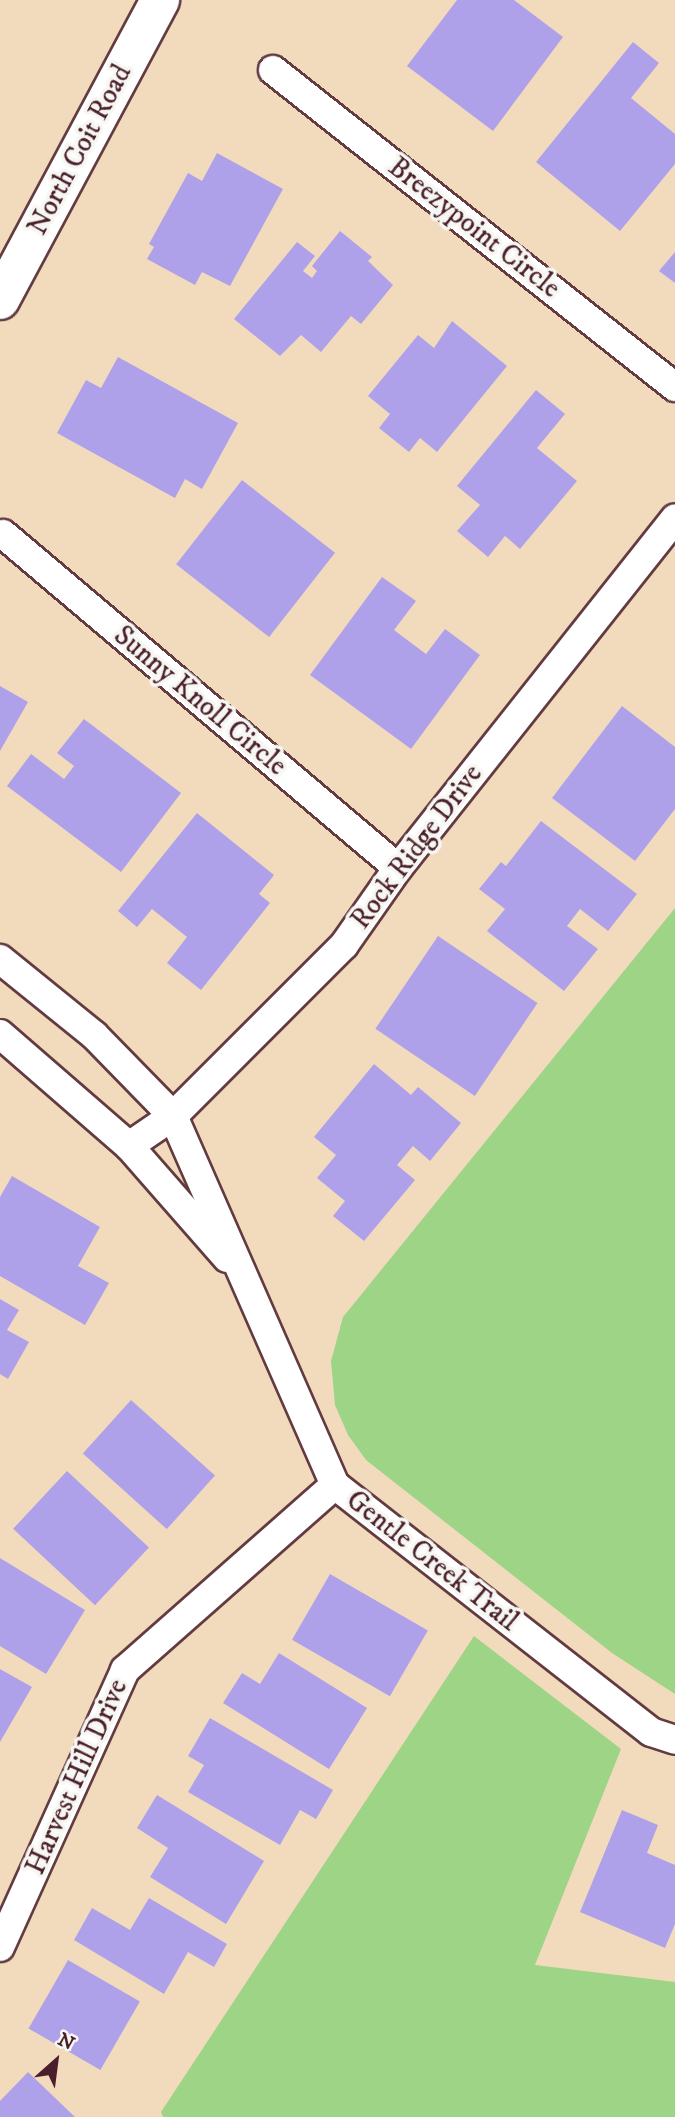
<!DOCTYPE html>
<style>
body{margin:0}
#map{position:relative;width:675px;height:2117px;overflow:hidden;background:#f2dbbd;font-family:"IM FELL DW Pica",serif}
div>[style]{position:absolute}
.green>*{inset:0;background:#9dd486}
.building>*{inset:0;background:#afa1e9;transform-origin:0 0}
.roads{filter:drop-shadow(2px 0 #633b41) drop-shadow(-2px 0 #633b41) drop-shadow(0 2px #633b41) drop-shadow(0 -2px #633b41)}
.street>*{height:28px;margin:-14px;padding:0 14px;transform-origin:14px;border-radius:14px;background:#fff}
.secondary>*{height:38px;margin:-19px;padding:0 19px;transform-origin:19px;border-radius:19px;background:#fff}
span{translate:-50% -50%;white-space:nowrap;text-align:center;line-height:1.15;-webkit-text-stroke:7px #f6f6f2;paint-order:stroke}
.street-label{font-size:28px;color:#4a1f2b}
.north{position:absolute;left:21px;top:2026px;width:70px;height:70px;-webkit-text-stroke:5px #f6f6f2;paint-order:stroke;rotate:28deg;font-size:19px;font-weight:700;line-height:28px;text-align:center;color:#4a1f2b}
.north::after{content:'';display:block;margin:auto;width:24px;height:32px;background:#4a1f2b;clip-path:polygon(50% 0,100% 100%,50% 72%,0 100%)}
</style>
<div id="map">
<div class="green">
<div style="clip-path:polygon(675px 908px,675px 1694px,612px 1653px,366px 1460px,348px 1435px,335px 1405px,331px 1361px,343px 1317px)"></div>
<div style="clip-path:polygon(474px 1636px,621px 1749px,535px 1965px,675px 1982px,675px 2117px,163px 2117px,161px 2112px)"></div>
</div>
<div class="building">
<div style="clip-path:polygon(457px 0,514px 0,563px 37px,493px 131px,407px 66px)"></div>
<div style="clip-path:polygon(633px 42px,659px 63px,631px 98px,675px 134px,675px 164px,620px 231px,536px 162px)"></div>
<div style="clip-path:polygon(217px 153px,283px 189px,230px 286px,202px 272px,195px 285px,147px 259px,154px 247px,149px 244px,188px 173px,202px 181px)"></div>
<div style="clip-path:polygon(340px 231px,372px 257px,368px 261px,393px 285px,361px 324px,351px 316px,321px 352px,301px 335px,280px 356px,234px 319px,297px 242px,315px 256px,303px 271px,312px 278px,317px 271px,312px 266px)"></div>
<div style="clip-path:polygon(675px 252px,675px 283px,659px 271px)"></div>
<div style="clip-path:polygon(452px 321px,507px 366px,437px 452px,420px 438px,409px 452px,379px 428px,390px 414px,368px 396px,418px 335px,434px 348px)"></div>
<div style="clip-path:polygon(118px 357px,238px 423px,202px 489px,185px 479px,175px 498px,57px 433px,86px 380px,101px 388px)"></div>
<div style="clip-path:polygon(536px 390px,565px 414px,537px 448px,577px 481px,520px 549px,505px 536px,488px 557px,457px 531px,480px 505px,457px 486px)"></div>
<div style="left:242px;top:480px;width:118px;height:107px;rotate:38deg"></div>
<div style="clip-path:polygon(382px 577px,416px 601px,394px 630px,426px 654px,445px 629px,480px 655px,411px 749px,310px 675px)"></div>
<div style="clip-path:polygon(0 686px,28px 702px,0 751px)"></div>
<div style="clip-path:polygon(622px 706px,675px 747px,675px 809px,635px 861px,552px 798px)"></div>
<div style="clip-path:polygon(84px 719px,181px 793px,121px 872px,7px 786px,31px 754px,64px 779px,74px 766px,57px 753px)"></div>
<div style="clip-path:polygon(197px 813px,274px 875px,259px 894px,270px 903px,201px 990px,167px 963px,187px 937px,152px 909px,137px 927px,118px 911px)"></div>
<div style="clip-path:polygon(541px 821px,637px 894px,608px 931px,580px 909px,567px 926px,598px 949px,564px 991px,487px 931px,505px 909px,479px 889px,501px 862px,506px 866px)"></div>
<div style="left:438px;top:936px;width:120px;height:112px;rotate:34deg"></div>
<div style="clip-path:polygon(374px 1064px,411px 1095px,418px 1087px,461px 1123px,430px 1161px,413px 1146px,397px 1165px,415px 1180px,364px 1241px,333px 1216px,345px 1201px,317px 1178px,336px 1155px,314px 1137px)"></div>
<div style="clip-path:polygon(12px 1176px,100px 1227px,78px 1266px,109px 1283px,85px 1325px,0 1276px,0 1197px)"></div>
<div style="clip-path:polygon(0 1299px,19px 1310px,7px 1330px,29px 1342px,8px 1379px,0 1374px)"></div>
<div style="left:131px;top:1400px;width:113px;height:72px;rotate:42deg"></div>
<div style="left:67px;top:1471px;width:112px;height:79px;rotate:43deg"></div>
<div style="clip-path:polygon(0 1558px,85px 1610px,46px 1674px,0 1646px)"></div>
<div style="left:330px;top:1574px;width:113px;height:76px;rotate:30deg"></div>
<div style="clip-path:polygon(279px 1653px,367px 1708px,329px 1769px,223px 1703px,242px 1673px,260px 1684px)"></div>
<div style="clip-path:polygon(0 1669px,32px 1687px,0 1742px)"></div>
<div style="clip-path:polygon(210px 1718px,333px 1790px,316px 1819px,300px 1810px,280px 1845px,188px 1792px,204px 1765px,188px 1756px)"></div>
<div style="clip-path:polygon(157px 1795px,264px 1861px,226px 1924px,150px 1877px,168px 1848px,137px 1828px)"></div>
<div style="clip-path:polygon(622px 1810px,658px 1825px,647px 1853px,675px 1865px,675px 1924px,665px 1948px,580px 1912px)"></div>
<div style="clip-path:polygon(149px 1898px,227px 1944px,214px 1967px,188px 1952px,164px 1994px,74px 1940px,92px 1908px,130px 1930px)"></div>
<div style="left:68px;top:1960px;width:83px;height:79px;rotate:30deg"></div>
<div style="clip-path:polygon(28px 2072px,75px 2117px,0 2117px,0 2101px)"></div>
</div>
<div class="roads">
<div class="street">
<div style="left:273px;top:70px;width:512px;rotate:38.26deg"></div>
<div style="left:3px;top:534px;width:517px;rotate:40.22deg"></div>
<div style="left:0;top:959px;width:121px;rotate:39deg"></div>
<div style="left:94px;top:1035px;width:113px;rotate:45.7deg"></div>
<div style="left:173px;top:1116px;width:403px;rotate:66.3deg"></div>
<div style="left:335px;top:1485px;width:401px;rotate:38deg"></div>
<div style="left:651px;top:1732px;width:25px;rotate:18deg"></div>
<div style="left:0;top:1034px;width:171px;rotate:41deg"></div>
<div style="left:129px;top:1146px;width:149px;rotate:48.8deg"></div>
<div style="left:129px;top:1146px;width:53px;rotate:-34.3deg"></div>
<div style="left:173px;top:1116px;width:242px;rotate:-45deg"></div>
<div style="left:344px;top:945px;width:94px;rotate:-55deg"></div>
<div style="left:398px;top:868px;width:446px;rotate:-51.6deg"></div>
<div style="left:0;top:1947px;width:304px;rotate:-65.7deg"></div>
<div style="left:125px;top:1670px;width:280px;rotate:-41.4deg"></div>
</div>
<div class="secondary">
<div style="left:0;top:300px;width:340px;rotate:-61.9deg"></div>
</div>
</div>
<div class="street-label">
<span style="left:80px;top:150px;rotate:-62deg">North Coit Road</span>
<span style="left:474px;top:228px;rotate:38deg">Breezypoint Circle</span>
<span style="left:200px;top:701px;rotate:40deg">Sunny Knoll Circle</span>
<span style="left:417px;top:847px;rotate:-53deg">Rock Ridge Drive</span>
<span style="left:432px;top:1561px;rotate:38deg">Gentle Creek Trail</span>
<span style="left:77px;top:1777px;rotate:-66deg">Harvest Hill Drive</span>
</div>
<div class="north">N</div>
</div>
